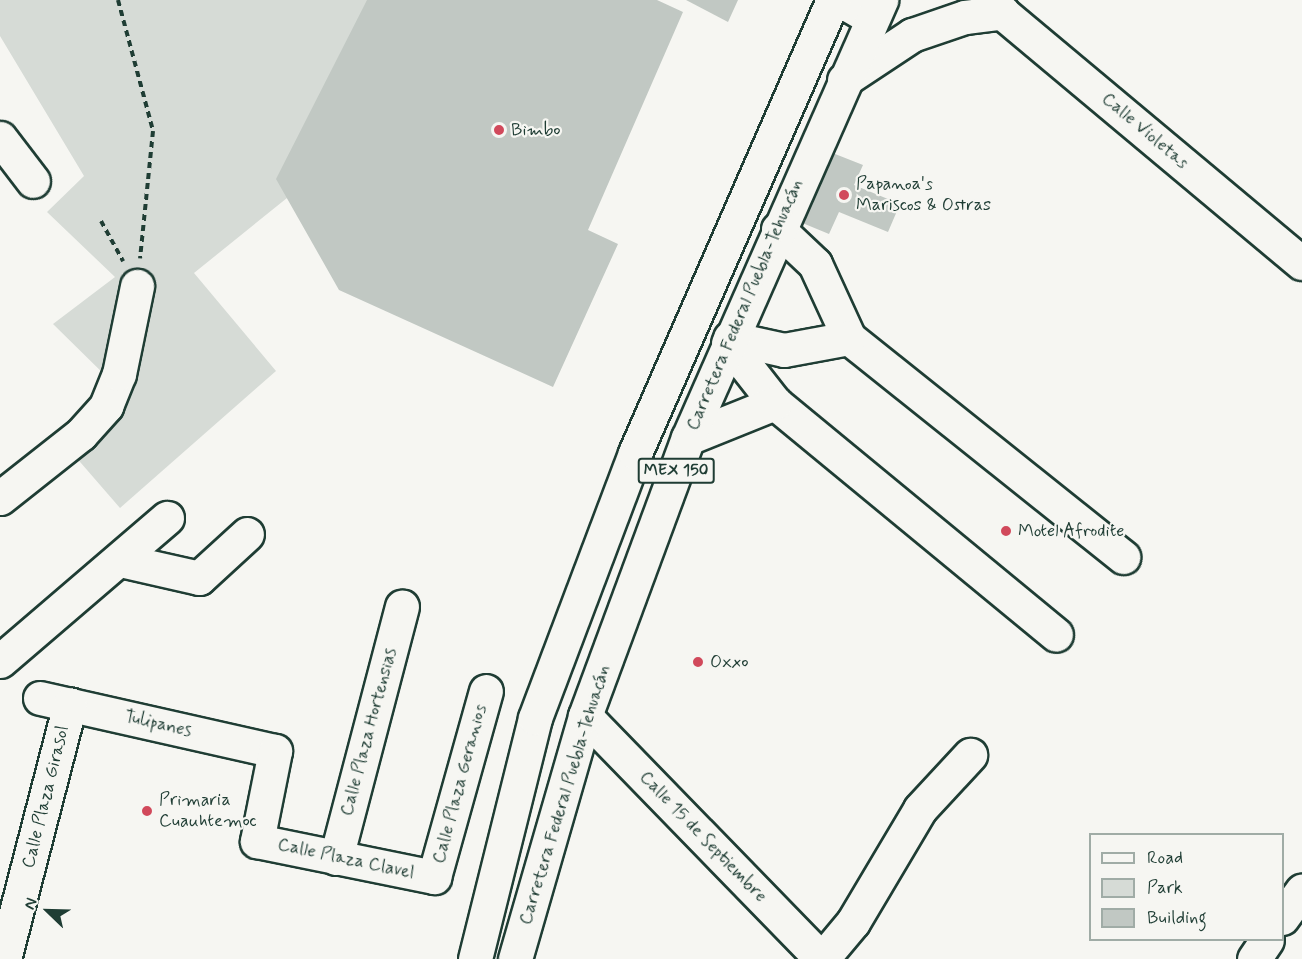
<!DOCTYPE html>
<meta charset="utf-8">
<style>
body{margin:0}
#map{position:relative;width:1302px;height:959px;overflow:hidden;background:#f6f6f2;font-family:Mynerve,sans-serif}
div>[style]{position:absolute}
.green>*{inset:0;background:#d6dbd6}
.building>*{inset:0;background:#c1c8c3}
.path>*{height:4px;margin-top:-2px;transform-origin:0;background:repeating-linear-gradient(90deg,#1f3d34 0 6px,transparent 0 10.5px)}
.roads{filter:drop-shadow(2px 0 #1f3d34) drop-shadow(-2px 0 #1f3d34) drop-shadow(0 2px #1f3d34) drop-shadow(0 -2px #1f3d34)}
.minor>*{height:33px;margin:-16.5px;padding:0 16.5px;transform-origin:16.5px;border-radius:16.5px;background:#f6f6f2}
.major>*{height:33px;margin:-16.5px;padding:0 16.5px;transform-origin:16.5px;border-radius:16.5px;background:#f6f6f2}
.dots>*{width:16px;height:16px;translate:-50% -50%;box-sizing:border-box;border:3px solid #f6f6f2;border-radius:50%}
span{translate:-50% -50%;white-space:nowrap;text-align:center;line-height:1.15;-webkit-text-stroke:4.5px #f6f6f2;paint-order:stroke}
.shield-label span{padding:2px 4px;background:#f6f6f2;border:2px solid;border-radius:4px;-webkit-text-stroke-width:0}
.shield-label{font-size:16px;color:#1f3d34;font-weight:700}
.poi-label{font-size:18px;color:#1f3d34}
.left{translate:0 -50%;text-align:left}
.street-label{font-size:18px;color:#1f3d34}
.legend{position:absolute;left:1089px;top:833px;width:195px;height:108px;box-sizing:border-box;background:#f6f6f2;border:2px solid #a0aca6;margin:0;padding:8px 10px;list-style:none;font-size:18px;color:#1f3d34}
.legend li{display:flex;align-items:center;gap:12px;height:30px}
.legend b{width:30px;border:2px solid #a0aca6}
.north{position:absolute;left:18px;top:881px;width:60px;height:60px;-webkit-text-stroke:4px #f6f6f2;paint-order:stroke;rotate:293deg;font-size:16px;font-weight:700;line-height:24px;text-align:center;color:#1f3d34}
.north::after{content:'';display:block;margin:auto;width:21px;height:27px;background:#1f3d34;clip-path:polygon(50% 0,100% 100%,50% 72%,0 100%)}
</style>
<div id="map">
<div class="green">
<div style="clip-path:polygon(0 0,368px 0,287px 198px,194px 273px,276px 371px,120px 508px,61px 440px,113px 383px,53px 324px,115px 277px,47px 212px,84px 176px,0 36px)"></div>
</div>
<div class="building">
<div style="clip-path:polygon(367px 0,657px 0,683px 12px,588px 230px,618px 244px,553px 387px,339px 290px,276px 179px)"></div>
<div style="clip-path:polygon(686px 0,738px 0,728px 22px)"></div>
<div style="clip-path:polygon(830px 152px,863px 165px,854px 185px,900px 204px,888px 232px,839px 212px,829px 234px,800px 222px)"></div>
</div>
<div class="path">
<div style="left:118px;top:0;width:136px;rotate:75deg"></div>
<div style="left:153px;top:131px;width:128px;rotate:95.8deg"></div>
<div style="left:101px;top:221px;width:46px;rotate:61.2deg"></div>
</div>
<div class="roads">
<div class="minor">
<div style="left:840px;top:0;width:36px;rotate:30deg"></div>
<div style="left:987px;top:0;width:410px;rotate:39.9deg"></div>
<div style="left:0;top:138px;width:54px;rotate:52.5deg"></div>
<div style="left:778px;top:229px;width:51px;rotate:43.4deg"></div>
<div style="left:815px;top:264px;width:81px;rotate:65.3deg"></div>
<div style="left:849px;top:338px;width:351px;rotate:38.6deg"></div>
<div style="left:730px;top:338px;width:55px;rotate:12.5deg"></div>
<div style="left:784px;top:350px;width:66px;rotate:-10.5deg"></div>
<div style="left:728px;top:343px;width:76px;rotate:51.9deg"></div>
<div style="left:775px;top:403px;width:364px;rotate:39.5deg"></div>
<div style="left:688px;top:438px;width:94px;rotate:-21.9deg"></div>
<div style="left:0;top:498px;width:103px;rotate:-38.3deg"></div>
<div style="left:81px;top:434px;width:38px;rotate:-48deg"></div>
<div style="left:106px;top:406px;width:35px;rotate:-68deg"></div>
<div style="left:119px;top:374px;width:90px;rotate:-78.4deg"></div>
<div style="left:120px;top:560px;width:81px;rotate:12.8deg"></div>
<div style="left:199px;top:578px;width:65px;rotate:-42.5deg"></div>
<div style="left:0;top:661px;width:220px;rotate:-40.6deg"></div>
<div style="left:40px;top:698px;width:241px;rotate:12.7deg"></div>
<div style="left:275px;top:751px;width:92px;rotate:101.3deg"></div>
<div style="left:257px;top:841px;width:181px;rotate:11.5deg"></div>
<div style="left:434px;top:877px;width:193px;rotate:-74.4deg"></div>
<div style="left:585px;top:716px;width:339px;rotate:45.8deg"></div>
<div style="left:336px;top:858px;width:260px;rotate:-75.3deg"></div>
<div style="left:1282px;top:918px;width:34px;rotate:-54deg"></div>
<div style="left:4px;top:959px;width:263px;rotate:-75.5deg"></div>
<div style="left:822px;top:959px;width:48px;rotate:-50deg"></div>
<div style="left:853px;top:922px;width:131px;rotate:-59.3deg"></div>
<div style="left:920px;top:809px;width:74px;rotate:-47.2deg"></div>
<div style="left:1254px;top:959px;width:23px;rotate:-56deg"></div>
</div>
<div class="major">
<div style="left:844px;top:80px;width:82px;rotate:-33.5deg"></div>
<div style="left:912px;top:35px;width:56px;rotate:-18.8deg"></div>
<div style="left:965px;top:17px;width:38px;rotate:-7deg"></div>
<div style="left:475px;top:959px;width:248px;rotate:-76deg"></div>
<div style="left:535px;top:718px;width:283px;rotate:-69.3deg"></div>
<div style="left:635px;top:453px;width:494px;rotate:-66.4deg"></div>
<div style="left:515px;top:959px;width:253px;rotate:-73.9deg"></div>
<div style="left:585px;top:716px;width:296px;rotate:-69.7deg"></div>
<div style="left:688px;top:438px;width:479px;rotate:-66.2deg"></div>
</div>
</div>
<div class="dots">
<div style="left:499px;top:130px;background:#d1495b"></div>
<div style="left:844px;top:195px;background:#d1495b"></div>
<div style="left:1006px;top:531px;background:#d1495b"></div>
<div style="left:698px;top:662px;background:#d1495b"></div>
<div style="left:147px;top:811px;background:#d1495b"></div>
</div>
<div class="shield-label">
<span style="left:676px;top:471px">MEX 150</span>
</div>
<div class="poi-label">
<span class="left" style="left:511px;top:130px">Bimbo</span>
<span class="left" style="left:856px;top:195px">Papanoa's<br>Mariscos &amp; Ostras</span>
<span class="left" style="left:1018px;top:531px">Motel Afrodite</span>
<span class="left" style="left:710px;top:662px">Oxxo</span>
<span class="left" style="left:159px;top:811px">Primaria<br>Cuauhtemoc</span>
</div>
<div class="street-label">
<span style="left:1145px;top:131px;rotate:40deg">Calle Violetas</span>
<span style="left:745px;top:305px;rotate:-67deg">Carretera Federal Puebla-Tehuacán</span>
<span style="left:158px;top:724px;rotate:13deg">Tulipanes</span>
<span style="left:369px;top:732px;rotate:-75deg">Calle Plaza Hortensias</span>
<span style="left:460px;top:784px;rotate:-75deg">Calle Plaza Geranios</span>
<span style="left:565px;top:795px;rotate:-73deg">Carretera Federal Puebla-Tehuacán</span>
<span style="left:46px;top:797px;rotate:-76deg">Calle Plaza Girasol</span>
<span style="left:703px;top:837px;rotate:46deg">Calle 15 de Septiembre</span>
<span style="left:346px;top:859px;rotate:12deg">Calle Plaza Clavel</span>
</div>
<ul class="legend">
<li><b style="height:8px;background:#f6f6f2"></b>Road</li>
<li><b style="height:16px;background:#d6dbd6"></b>Park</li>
<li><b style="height:16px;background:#c1c8c3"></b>Building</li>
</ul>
<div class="north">N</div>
</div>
